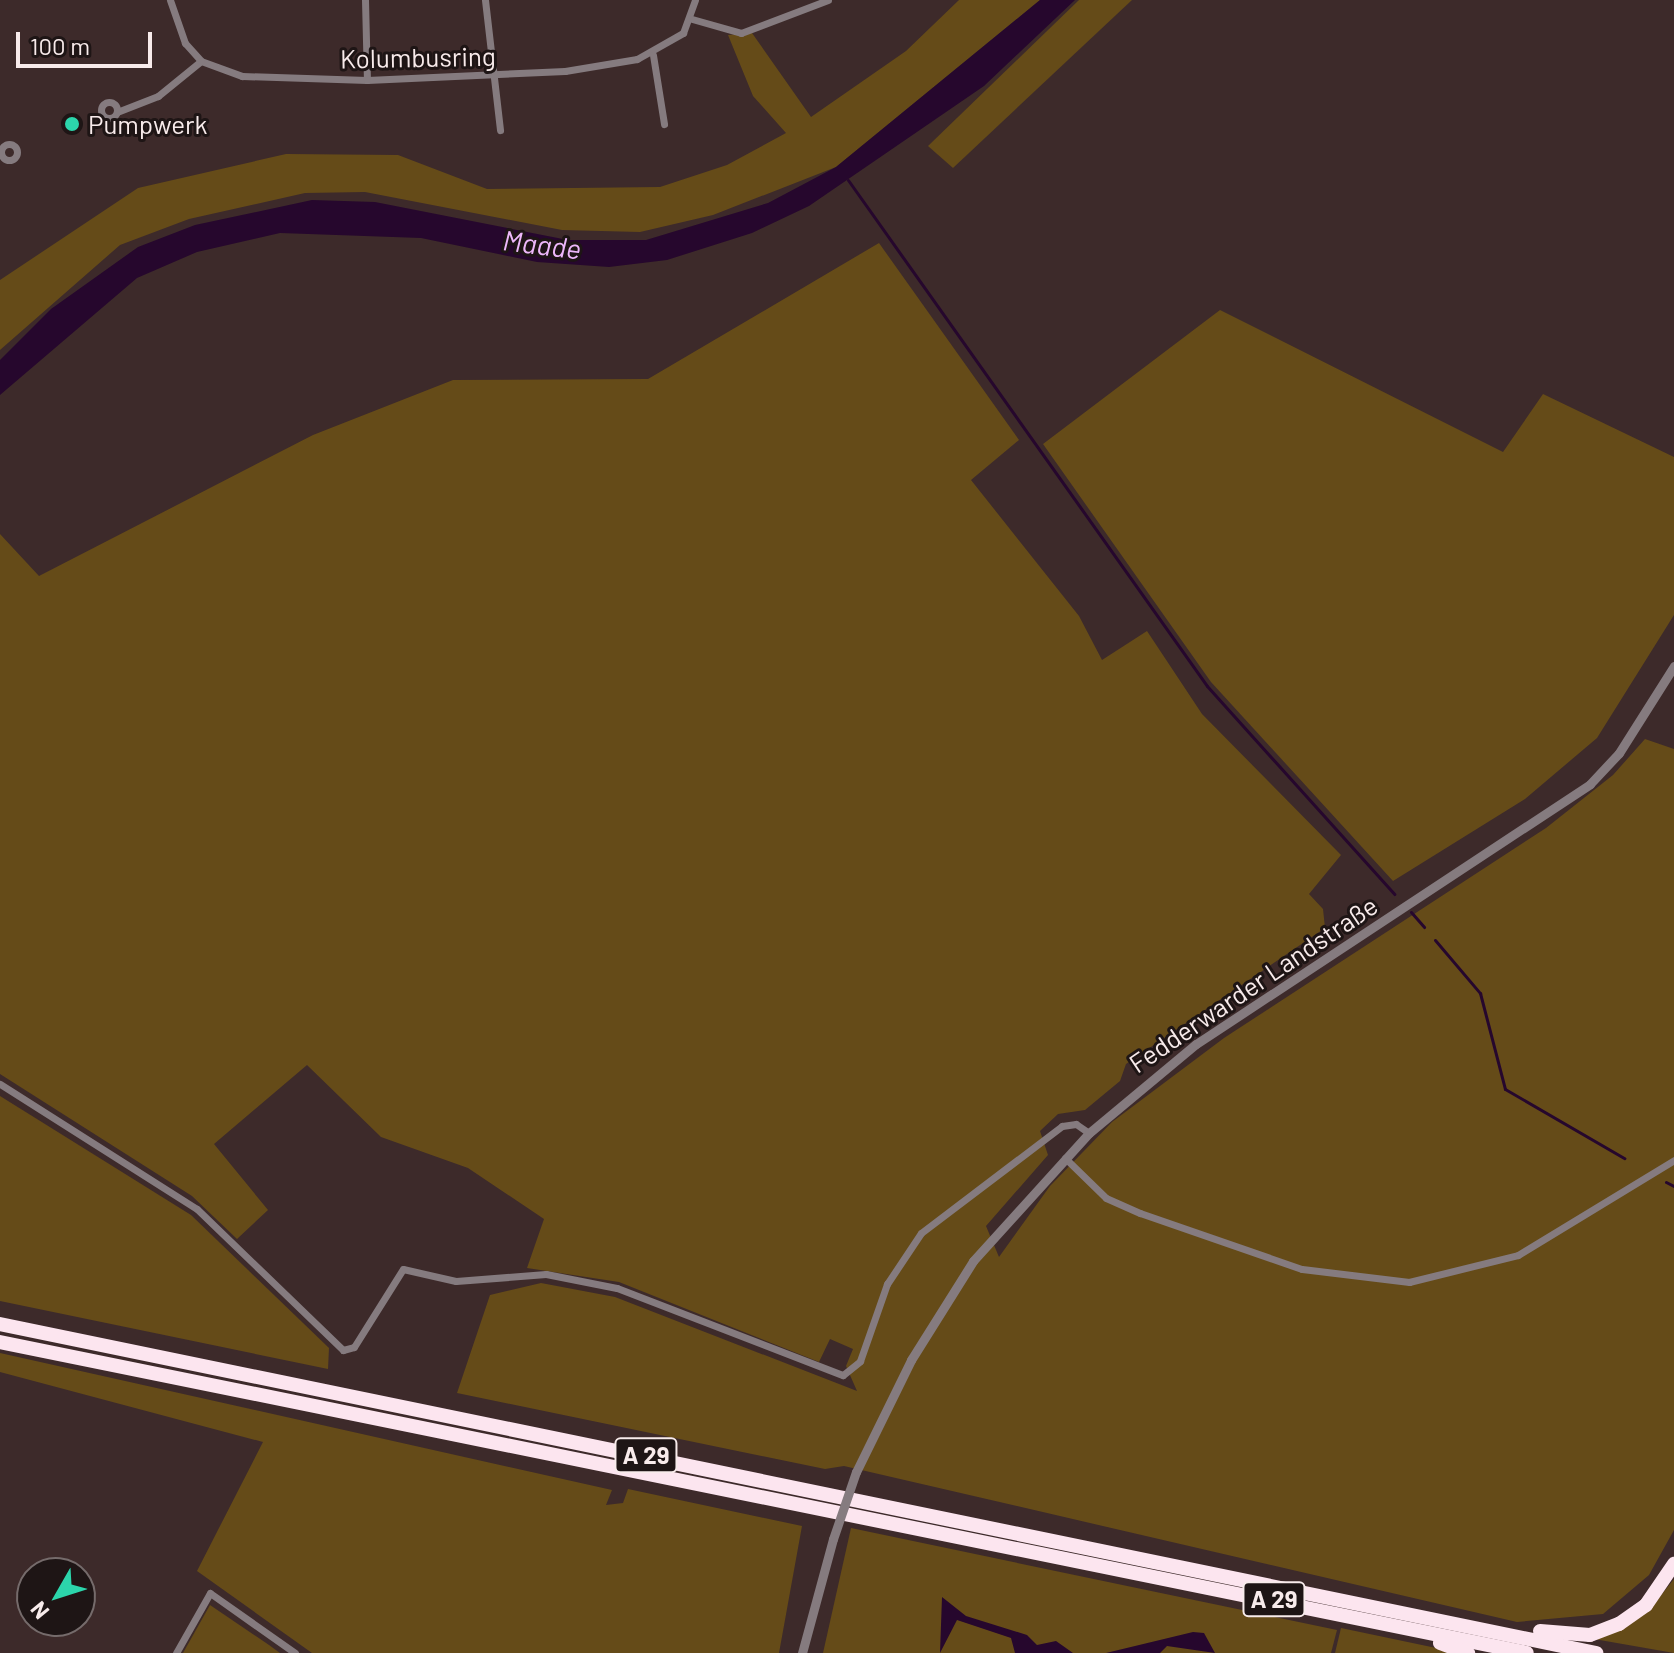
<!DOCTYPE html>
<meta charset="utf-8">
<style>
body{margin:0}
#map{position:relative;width:1674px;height:1653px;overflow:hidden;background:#3d2a2a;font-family:Barlow,sans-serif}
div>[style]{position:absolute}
.green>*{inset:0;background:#654b18}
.water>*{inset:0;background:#26072d}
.stream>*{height:3px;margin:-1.5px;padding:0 1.5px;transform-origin:1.5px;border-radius:1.5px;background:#26072d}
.minor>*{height:7px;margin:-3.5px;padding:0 3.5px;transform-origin:3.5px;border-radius:3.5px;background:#857b7f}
.minor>.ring{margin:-3.5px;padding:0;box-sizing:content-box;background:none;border:7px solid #857b7f;border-radius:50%}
.tertiary>*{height:9px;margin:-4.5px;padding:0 4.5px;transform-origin:4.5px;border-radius:4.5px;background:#857b7f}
.motorway>*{height:14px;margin:-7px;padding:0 7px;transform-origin:7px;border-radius:7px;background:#fce5ef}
.tertiary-bridge>*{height:9px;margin:-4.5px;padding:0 4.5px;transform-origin:4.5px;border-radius:4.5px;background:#857b7f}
.dots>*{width:22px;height:22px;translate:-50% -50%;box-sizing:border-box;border:4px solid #1e1515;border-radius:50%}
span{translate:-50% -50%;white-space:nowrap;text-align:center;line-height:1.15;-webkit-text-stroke:6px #1e1515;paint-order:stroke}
.shield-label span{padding:2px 6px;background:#1e1515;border:2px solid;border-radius:6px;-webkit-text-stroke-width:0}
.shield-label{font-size:24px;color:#f8ebeb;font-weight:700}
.street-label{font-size:26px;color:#f8ebeb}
.poi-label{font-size:26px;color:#f8ebeb}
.left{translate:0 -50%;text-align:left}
.water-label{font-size:28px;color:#edb7fa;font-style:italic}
.north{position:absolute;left:16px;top:1557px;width:80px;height:80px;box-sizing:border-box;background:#1e1515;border:2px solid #756b6b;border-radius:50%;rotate:231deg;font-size:22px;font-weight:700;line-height:32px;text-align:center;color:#f8ebeb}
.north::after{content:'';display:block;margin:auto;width:28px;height:36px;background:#2cd5ab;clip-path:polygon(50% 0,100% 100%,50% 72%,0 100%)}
.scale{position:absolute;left:16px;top:32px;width:136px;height:36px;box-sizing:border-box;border:4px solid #f8ebeb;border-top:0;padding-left:10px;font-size:24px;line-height:28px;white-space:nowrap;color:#f8ebeb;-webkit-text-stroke:6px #1e1515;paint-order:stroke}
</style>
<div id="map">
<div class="green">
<div style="clip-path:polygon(959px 0,1040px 0,836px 167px,713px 215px,640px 232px,562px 230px,365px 192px,305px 193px,189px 219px,120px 245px,0 350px,0 280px,138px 188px,286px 154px,398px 155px,487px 189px,660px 187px,727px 165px,786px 133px,753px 96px,728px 35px,752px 33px,811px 117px,906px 51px)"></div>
<div style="clip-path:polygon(1079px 0,1132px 0,953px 168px,928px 146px)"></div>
<div style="clip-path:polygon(879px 243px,1019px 440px,971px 480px,1079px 616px,1102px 660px,1147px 631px,1202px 714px,1341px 855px,1309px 894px,1323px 909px,1325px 928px,1126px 1064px,1120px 1081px,1085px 1110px,1058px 1114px,1040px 1131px,1048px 1155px,986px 1226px,999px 1257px,1050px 1186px,1112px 1122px,1224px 1038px,1546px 828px,1613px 775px,1645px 739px,1674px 749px,1674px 1530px,1649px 1575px,1603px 1614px,1517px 1622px,844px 1466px,825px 1469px,457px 1393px,490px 1295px,541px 1283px,615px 1297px,857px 1391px,846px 1366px,853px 1349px,830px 1339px,819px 1362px,619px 1282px,527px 1268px,544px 1219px,468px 1168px,381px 1137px,307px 1065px,214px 1144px,268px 1210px,237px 1239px,192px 1196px,0 1074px,0 534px,39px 576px,313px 435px,453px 380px,648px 379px)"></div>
<div style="clip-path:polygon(1220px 310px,1503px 452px,1543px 394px,1674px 457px,1674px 615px,1597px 738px,1525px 799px,1393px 881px,1211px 682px,1043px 444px)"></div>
<div style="clip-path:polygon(0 1096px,191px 1215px,329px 1348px,328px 1369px,0 1301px)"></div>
<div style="clip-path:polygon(0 1353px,612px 1490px,606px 1505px,623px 1503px,628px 1489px,802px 1526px,779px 1653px,312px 1653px,197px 1571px,263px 1442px,0 1372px)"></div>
<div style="clip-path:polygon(851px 1528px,1337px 1630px,1331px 1653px,823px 1653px)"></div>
<div style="clip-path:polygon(1674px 1579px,1674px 1653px,1594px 1639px,1658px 1599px)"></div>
<div style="clip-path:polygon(210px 1605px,269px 1645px,280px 1653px,183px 1653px)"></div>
<div style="clip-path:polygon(1341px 1628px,1441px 1649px,1450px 1653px,1335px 1653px)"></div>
</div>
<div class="water">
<div style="clip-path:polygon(1040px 0,1075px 0,984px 86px,809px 206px,752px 233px,667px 260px,609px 267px,537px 262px,421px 238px,280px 233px,197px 252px,137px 278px,0 395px,0 360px,51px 309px,138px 247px,195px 225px,312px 200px,375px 202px,568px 240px,646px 240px,768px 203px,836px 167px)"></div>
<div style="clip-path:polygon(942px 1597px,966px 1616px,1027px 1635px,1037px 1645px,1056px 1641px,1073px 1653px,1015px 1653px,1011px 1638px,957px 1620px,940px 1653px)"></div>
<div style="clip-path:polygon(1193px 1632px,1204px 1633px,1215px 1653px,1167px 1646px,1160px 1653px,1106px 1653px)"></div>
</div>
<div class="stream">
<div style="left:848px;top:180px;width:620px;rotate:54.64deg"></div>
<div style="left:1207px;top:686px;width:280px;rotate:48deg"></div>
<div style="left:1411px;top:912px;width:20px;rotate:49deg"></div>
<div style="left:1435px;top:940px;width:70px;rotate:49.7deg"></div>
<div style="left:1480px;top:993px;width:99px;rotate:75.4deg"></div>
<div style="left:1505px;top:1089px;width:138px;rotate:30.1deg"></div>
<div style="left:1666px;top:1182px;width:9px;rotate:27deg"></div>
</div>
<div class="minor">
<div style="left:170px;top:0;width:46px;rotate:70.8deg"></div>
<div style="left:185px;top:43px;width:24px;rotate:48deg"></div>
<div style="left:201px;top:61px;width:44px;rotate:20.1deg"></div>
<div style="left:242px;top:76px;width:125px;rotate:1.8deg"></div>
<div style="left:367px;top:80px;width:198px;rotate:-2.6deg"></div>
<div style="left:565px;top:71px;width:73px;rotate:-9.5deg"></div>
<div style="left:637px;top:59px;width:53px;rotate:-29.5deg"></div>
<div style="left:683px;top:33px;width:35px;rotate:-70deg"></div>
<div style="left:365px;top:0;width:80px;rotate:88.6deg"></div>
<div style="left:485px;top:0;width:131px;rotate:83.4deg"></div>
<div style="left:692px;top:19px;width:51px;rotate:15.9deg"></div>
<div style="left:741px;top:33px;width:93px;rotate:-20.8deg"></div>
<div style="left:653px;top:55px;width:70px;rotate:80.9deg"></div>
<div class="ring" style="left:101px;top:102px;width:9px;height:9px"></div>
<div style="left:117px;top:112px;width:44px;rotate:-21.3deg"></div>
<div style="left:158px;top:96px;width:55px;rotate:-39.1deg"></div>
<div class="ring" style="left:1px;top:144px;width:9px;height:9px"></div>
<div style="left:0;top:1084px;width:233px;rotate:32.4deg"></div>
<div style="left:197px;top:1209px;width:203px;rotate:44deg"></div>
<div style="left:343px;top:1350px;width:11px;rotate:-15deg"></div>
<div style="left:354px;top:1347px;width:92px;rotate:-57.9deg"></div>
<div style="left:403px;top:1269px;width:54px;rotate:12.8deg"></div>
<div style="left:456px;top:1281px;width:90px;rotate:-4.4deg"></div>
<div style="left:546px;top:1274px;width:72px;rotate:11.2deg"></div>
<div style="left:617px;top:1288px;width:242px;rotate:21.1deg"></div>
<div style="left:843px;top:1375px;width:22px;rotate:-39deg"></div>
<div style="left:860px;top:1361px;width:82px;rotate:-70.7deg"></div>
<div style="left:887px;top:1284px;width:61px;rotate:-56.3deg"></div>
<div style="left:921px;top:1233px;width:177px;rotate:-37.2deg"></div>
<div style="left:1062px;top:1126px;width:14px;rotate:-8deg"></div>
<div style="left:1076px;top:1124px;width:16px;rotate:35deg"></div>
<div style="left:1065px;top:1158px;width:57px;rotate:44.3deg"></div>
<div style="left:1106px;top:1198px;width:37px;rotate:24deg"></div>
<div style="left:1140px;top:1213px;width:171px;rotate:19.1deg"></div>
<div style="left:1302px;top:1269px;width:108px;rotate:6.9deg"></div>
<div style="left:1409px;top:1282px;width:112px;rotate:-13.9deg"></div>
<div style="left:1518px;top:1255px;width:183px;rotate:-31.3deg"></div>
<div style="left:176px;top:1653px;width:69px;rotate:-60.5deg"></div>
<div style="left:210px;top:1593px;width:104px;rotate:35.2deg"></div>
</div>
<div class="tertiary">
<div style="left:856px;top:1472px;width:125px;rotate:-63.8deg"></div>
<div style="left:911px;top:1360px;width:117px;rotate:-57.9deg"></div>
<div style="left:973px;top:1261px;width:173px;rotate:-47.8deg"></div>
<div style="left:1089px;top:1133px;width:139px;rotate:-39.8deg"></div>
<div style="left:1196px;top:1044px;width:472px;rotate:-33.4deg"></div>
<div style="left:1590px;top:784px;width:42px;rotate:-46.9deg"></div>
<div style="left:1619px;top:753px;width:103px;rotate:-57.7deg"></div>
<div style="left:802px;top:1653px;width:118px;rotate:-74.8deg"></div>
</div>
<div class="motorway">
<div style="left:0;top:1324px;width:1630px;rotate:11.65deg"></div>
<div style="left:0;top:1342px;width:1558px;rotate:11.51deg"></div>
<div style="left:1540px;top:1631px;width:50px;rotate:4.6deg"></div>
<div style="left:1590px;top:1635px;width:31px;rotate:-21deg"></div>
<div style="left:1619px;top:1624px;width:33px;rotate:-35deg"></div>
<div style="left:1646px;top:1605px;width:50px;rotate:-55.7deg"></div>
<div style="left:1440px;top:1643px;width:30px;rotate:20deg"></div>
</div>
<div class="tertiary-bridge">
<div style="left:833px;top:1539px;width:71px;rotate:-71.1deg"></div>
</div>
<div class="dots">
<div style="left:72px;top:124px;background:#2cd5ab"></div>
</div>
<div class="shield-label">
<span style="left:646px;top:1455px">A 29</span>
<span style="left:1274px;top:1599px">A 29</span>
</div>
<div class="street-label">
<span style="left:418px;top:57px;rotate:-1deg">Kolumbusring</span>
<span style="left:1253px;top:984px;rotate:-34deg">Fedderwarder Landstraße</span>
</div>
<div class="poi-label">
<span class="left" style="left:88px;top:124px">Pumpwerk</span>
</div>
<div class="water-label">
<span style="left:542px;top:244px;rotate:7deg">Maade</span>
</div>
<div class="north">N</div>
<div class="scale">100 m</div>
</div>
